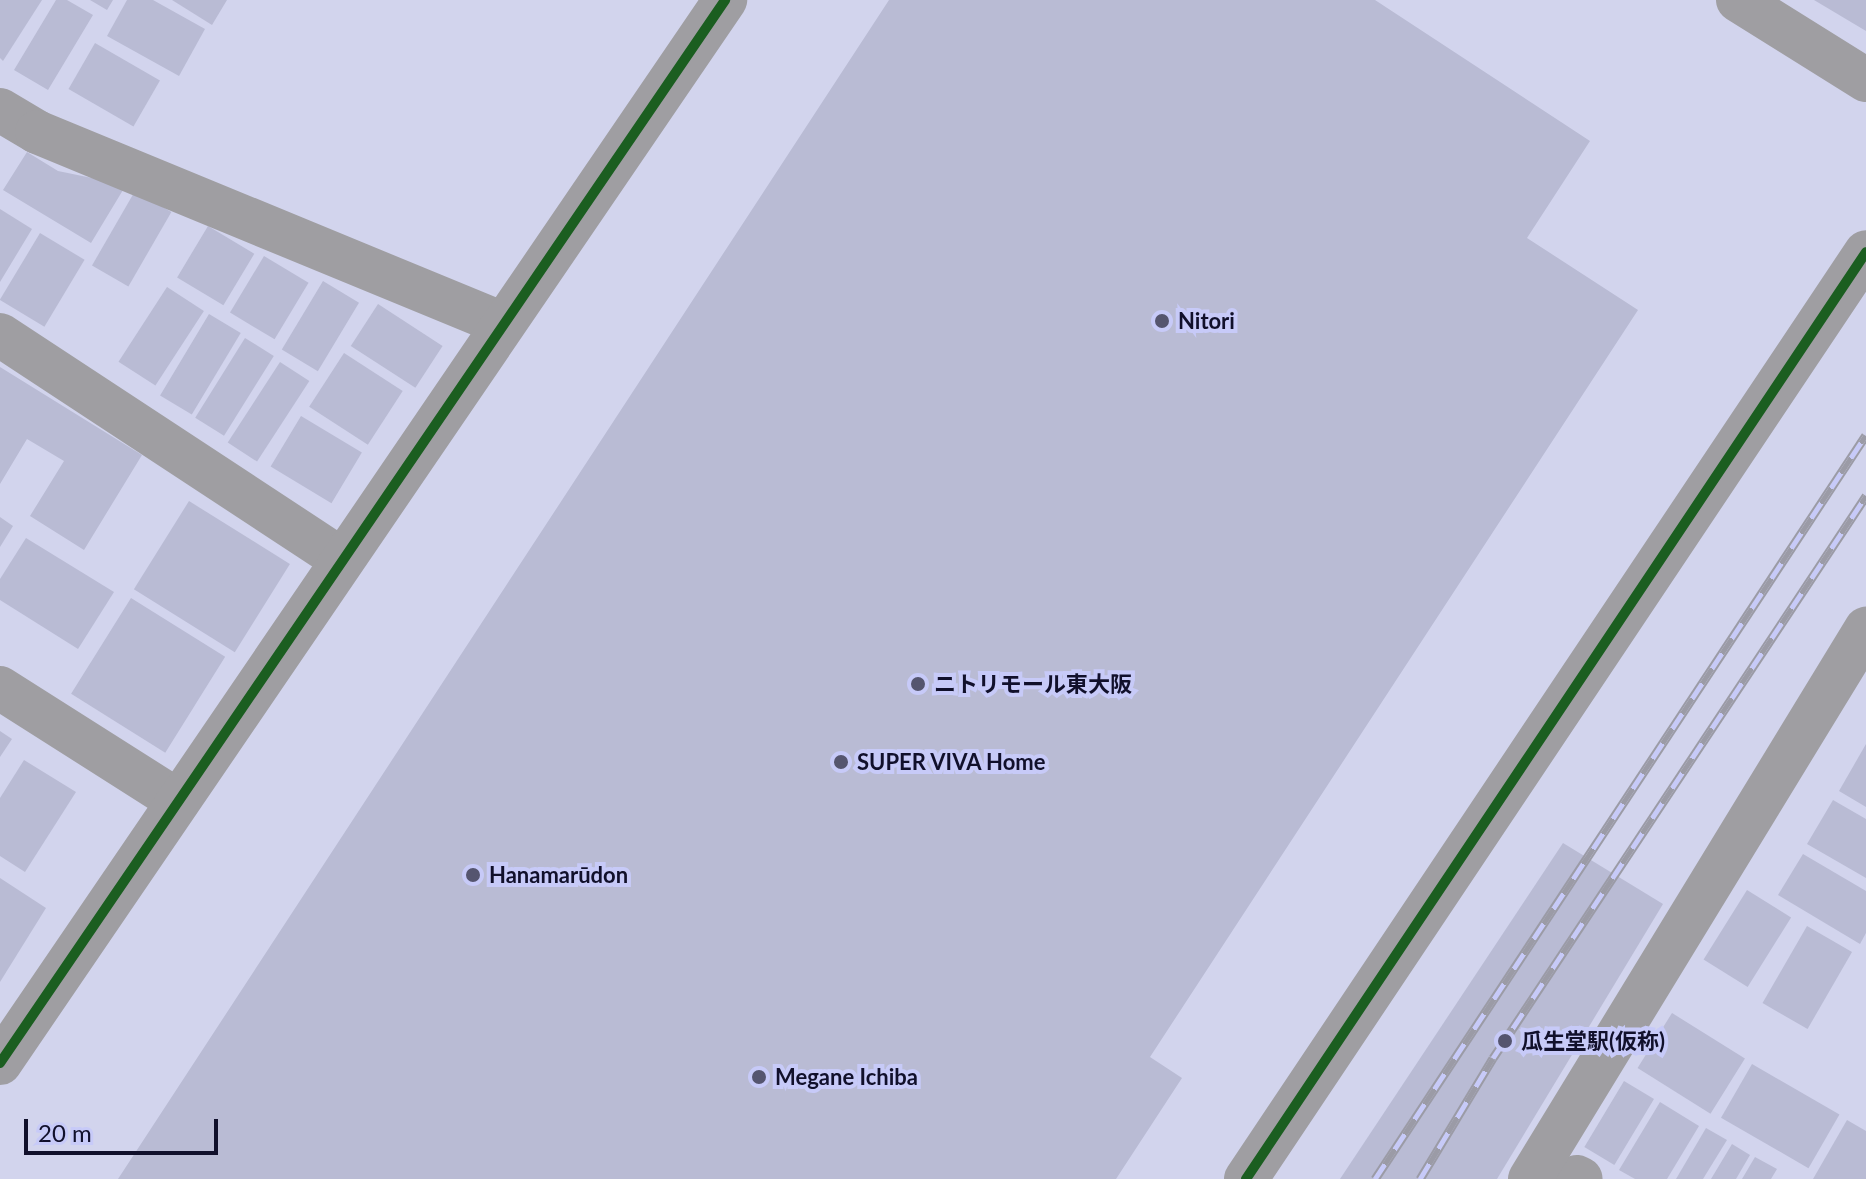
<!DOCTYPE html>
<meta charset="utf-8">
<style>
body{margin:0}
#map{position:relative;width:1866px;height:1179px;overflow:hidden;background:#d2d4ed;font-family:Lato,"Noto Sans JP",sans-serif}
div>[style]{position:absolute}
.building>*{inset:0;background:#b9bbd4;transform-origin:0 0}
.minor>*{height:44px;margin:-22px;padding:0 22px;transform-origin:22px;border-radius:22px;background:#9f9ea2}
.tertiary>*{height:44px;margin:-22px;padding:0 22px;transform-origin:22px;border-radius:22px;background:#9f9ea2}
.rail>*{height:9px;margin-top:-4.5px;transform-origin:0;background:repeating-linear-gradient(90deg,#c7caf8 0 18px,#9b9ba6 0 36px);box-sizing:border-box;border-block:2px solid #9b9ba6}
.cycleway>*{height:10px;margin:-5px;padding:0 5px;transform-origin:5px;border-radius:5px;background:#1b5e20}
.dots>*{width:22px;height:22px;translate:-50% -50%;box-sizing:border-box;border:4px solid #c7caf8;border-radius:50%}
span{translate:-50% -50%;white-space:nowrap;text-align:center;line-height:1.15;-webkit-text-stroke:8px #c7caf8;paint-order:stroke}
.poi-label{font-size:22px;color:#11102b;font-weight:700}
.left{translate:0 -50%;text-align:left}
.scale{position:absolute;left:24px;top:1119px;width:194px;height:36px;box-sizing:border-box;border:4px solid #11102b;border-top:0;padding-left:10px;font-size:24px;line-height:28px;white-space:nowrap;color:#11102b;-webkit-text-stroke:6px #c7caf8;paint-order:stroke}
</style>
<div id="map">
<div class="building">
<div style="clip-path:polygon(0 0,42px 0,3px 61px,0 58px)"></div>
<div style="clip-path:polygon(56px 0,67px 0,93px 15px,48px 90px,14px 70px)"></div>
<div style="clip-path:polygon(90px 0,113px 0,107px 10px)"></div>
<div style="clip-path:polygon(127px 0,153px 0,205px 29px,179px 76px,107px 36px)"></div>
<div style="clip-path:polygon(172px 0,227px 0,212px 25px)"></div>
<div style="clip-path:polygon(889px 0,1375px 0,1590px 141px,1527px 238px,1638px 310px,1150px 1057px,1182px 1078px,1116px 1179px,118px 1179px)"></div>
<div style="clip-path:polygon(1814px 0,1866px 0,1866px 31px)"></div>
<div style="left:95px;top:43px;width:75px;height:53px;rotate:30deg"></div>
<div style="clip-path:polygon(27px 152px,58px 171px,126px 185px,91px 243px,3px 190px)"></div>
<div style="left:135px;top:191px;width:42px;height:86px;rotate:30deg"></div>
<div style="clip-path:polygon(0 209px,32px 229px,0 282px)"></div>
<div style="left:208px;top:226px;width:54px;height:60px;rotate:31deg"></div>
<div style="left:40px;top:233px;width:52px;height:78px;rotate:31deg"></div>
<div style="left:264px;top:256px;width:52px;height:66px;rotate:31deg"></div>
<div style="left:323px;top:281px;width:42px;height:80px;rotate:31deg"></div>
<div style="left:167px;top:287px;width:44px;height:89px;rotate:33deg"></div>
<div style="left:378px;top:304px;width:77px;height:50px;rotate:33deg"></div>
<div style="left:209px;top:314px;width:37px;height:95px;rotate:31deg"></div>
<div style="left:245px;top:338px;width:34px;height:94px;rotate:32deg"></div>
<div style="left:344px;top:353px;width:70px;height:64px;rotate:33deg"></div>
<div style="left:280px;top:362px;width:35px;height:96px;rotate:33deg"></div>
<div style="clip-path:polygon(0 367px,142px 455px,84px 550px,30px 516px,64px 461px,27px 439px,0 484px)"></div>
<div style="left:301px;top:416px;width:71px;height:59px;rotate:31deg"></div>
<div style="left:189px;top:501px;width:119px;height:104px;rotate:32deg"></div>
<div style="clip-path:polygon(0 517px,13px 526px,0 547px)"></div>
<div style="clip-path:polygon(26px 538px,114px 592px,78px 649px,0 600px,0 579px)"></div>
<div style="left:131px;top:598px;width:111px;height:113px;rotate:32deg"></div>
<div style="clip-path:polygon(0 731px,12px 739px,0 757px)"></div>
<div style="clip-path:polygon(1866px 744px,1866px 807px,1839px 791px)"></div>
<div style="clip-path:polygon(24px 760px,76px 792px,25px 872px,0 856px,0 798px)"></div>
<div style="clip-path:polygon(1833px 800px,1866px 819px,1866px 878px,1807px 844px)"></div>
<div style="clip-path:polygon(1563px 843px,1663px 904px,1497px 1179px,1340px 1179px)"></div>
<div style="clip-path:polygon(1803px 854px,1866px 891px,1866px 933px,1860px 944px,1778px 895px)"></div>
<div style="clip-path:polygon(0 878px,46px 908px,0 982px)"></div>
<div style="left:1747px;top:890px;width:52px;height:82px;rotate:32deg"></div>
<div style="left:1807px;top:926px;width:52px;height:89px;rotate:30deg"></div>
<div style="left:1672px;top:1013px;width:86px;height:65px;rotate:32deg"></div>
<div style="left:1752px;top:1064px;width:101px;height:62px;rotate:30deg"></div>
<div style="left:1624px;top:1081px;width:35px;height:77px;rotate:31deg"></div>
<div style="clip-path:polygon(1660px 1102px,1699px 1126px,1667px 1179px,1635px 1179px,1619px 1170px)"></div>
<div style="clip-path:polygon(1847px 1120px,1866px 1131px,1866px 1179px,1813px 1179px)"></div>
<div style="clip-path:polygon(1706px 1128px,1727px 1140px,1703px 1179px,1676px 1179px)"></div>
<div style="clip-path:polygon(1732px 1144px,1750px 1155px,1736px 1179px,1711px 1179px)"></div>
<div style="clip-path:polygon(1755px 1157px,1777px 1169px,1771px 1179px,1742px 1179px)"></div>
</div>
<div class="minor">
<div style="left:1738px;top:0;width:151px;rotate:32deg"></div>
<div style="left:0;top:110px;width:43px;rotate:30.7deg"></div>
<div style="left:37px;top:132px;width:504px;rotate:22.39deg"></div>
<div style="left:0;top:335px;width:409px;rotate:33.3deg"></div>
<div style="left:0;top:688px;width:211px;rotate:32.4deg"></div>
<div style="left:0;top:1063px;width:1287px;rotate:-55.7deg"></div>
<div style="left:1577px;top:1177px;width:4px;rotate:27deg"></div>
<div style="left:1530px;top:1179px;width:645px;rotate:-58.58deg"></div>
</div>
<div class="tertiary">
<div style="left:1246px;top:1179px;width:1115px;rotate:-56.22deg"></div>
</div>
<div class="rail">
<div style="left:1375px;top:1179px;width:891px;rotate:-56.58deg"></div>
<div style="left:1420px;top:1179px;width:141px;rotate:-58.9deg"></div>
<div style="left:1493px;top:1058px;width:675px;rotate:-56.43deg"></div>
</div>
<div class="cycleway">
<div style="left:0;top:1063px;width:1287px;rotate:-55.7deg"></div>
<div style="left:1246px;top:1179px;width:1115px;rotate:-56.22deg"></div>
</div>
<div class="dots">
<div style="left:1162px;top:321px;background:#55556f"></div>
<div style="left:918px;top:684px;background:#55556f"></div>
<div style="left:841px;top:762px;background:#55556f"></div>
<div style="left:473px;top:875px;background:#55556f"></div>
<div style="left:1505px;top:1041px;background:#55556f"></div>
<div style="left:759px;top:1077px;background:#55556f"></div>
</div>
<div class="poi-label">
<span class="left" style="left:1178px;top:321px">Nitori</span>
<span class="left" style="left:934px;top:684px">ニトリモール東大阪</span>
<span class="left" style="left:857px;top:762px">SUPER VIVA Home</span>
<span class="left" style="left:489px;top:875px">Hanamarūdon</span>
<span class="left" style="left:1521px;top:1041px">瓜生堂駅(仮称)</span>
<span class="left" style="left:775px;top:1077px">Megane Ichiba</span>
</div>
<div class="scale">20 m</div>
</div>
